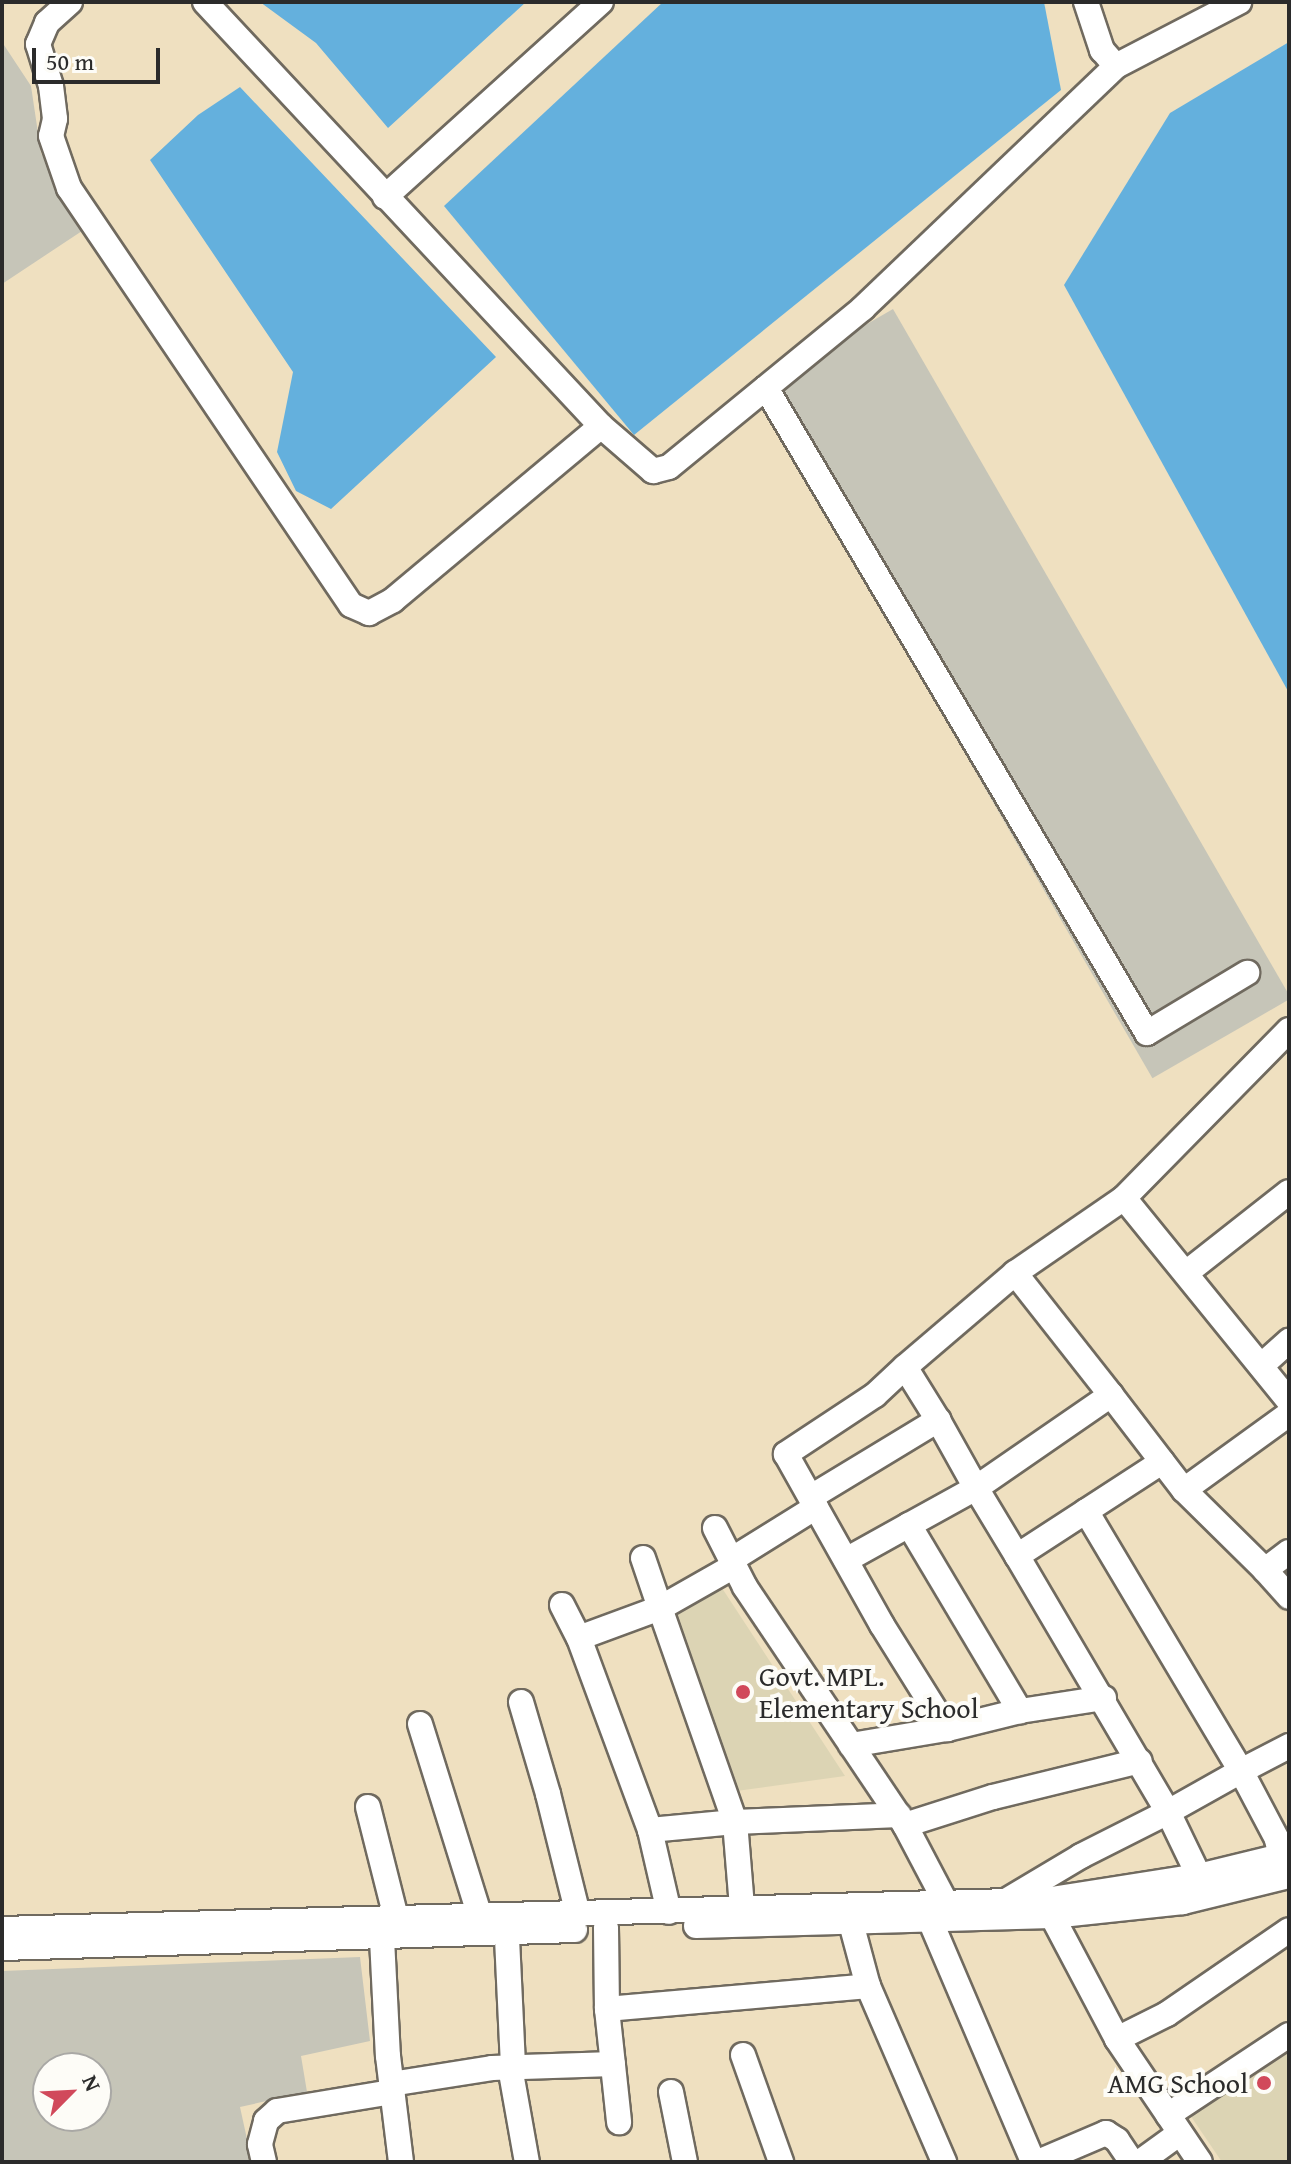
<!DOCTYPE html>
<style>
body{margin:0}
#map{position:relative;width:1291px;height:2164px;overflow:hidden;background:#efe0c0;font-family:"Gentium Book Plus",serif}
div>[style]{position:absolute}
.built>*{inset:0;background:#dcd4b4}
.industrial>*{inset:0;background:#c6c5b8;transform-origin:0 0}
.water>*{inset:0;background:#64b0dd}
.roads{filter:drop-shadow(2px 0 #706a5f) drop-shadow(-2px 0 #706a5f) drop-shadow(0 2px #706a5f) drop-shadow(0 -2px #706a5f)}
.minor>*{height:24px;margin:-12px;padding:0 12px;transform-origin:12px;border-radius:12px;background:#fff}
.dots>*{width:22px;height:22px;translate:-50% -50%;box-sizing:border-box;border:4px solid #fdfcf7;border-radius:50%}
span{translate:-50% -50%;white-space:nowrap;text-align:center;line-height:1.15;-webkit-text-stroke:8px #fdfcf7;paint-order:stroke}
.poi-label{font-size:28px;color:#2b2b2b}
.left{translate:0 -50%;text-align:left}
.right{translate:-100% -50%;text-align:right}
.frame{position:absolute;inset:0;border:4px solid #2b2b2b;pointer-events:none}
.north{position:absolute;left:32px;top:2052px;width:80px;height:80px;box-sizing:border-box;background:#fdfcf7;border:2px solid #a9a8a5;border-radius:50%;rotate:66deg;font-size:22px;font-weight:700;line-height:32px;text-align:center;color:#2b2b2b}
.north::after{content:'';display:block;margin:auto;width:28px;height:36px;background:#d1495b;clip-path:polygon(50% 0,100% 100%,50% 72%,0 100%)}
.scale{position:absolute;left:32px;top:48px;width:128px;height:36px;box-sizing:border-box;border:4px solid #2b2b2b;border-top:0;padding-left:10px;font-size:24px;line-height:28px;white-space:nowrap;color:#2b2b2b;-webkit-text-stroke:6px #fdfcf7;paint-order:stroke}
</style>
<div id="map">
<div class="built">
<div style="clip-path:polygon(720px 1585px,845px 1776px,729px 1792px,667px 1609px)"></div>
<div style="clip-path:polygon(1289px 2051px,1289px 2162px,1222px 2162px,1190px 2115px)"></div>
</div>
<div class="industrial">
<div style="clip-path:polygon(2px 42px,31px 86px,41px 153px,82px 231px,2px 284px)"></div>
<div style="left:893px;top:309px;width:796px;height:160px;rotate:60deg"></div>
<div style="clip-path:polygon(evenodd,360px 1957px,370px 2041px,301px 2056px,307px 2092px,240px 2107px,252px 2162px,2px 2162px,2px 1971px,360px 1957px,48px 2068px,96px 2068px,96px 2116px,48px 2116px,48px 2068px)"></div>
</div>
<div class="water">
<div style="clip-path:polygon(260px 2px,526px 2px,388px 128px,316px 43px)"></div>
<div style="clip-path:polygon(663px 2px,1044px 2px,1061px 90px,634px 435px,444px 206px)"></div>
<div style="clip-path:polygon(1289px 42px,1289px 693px,1064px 285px,1170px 113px)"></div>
<div style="clip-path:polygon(240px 87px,496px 357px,331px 509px,296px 491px,277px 452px,293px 372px,150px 160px,198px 115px)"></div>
</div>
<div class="roads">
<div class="minor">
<div style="left:70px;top:2px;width:31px;rotate:138deg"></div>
<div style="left:47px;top:23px;width:23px;rotate:113deg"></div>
<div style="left:38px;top:44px;width:44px;rotate:72.8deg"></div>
<div style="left:51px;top:86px;width:33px;rotate:83deg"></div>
<div style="left:55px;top:119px;width:17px;rotate:103deg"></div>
<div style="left:51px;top:136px;width:55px;rotate:70.9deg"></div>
<div style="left:69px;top:188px;width:503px;rotate:55.93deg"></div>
<div style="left:351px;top:605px;width:20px;rotate:24deg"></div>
<div style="left:369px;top:613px;width:27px;rotate:-28deg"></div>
<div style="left:393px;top:600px;width:271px;rotate:-39.9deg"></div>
<div style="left:205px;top:2px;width:580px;rotate:46.96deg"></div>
<div style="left:601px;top:426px;width:69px;rotate:40.9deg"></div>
<div style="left:653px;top:471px;width:16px;rotate:-14deg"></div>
<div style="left:669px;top:467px;width:251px;rotate:-39.3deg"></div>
<div style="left:863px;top:308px;width:350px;rotate:-43.7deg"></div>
<div style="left:1086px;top:2px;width:51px;rotate:71.6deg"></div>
<div style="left:1102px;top:50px;width:21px;rotate:49deg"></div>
<div style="left:1116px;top:66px;width:139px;rotate:-27.5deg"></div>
<div style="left:385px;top:197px;width:291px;rotate:-42.1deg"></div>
<div style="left:766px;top:388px;width:749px;rotate:59.43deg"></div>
<div style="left:1147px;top:1033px;width:117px;rotate:-31deg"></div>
<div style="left:1289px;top:1030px;width:235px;rotate:134.5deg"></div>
<div style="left:1124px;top:1198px;width:262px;rotate:50.9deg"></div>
<div style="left:1015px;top:1273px;width:155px;rotate:51.8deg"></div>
<div style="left:1186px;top:1273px;width:131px;rotate:-38.2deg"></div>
<div style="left:1261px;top:1366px;width:38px;rotate:-42deg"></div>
<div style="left:905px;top:1367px;width:41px;rotate:137deg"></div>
<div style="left:875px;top:1395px;width:107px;rotate:146.5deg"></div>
<div style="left:786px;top:1454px;width:196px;rotate:60.7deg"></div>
<div style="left:882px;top:1625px;width:123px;rotate:58deg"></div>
<div style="left:947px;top:1729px;width:75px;rotate:-13.9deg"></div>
<div style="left:1020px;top:1711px;width:85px;rotate:-8.8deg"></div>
<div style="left:938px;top:1420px;width:62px;rotate:-121.9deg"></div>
<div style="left:905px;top:1367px;width:145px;rotate:-40.5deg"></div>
<div style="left:1015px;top:1273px;width:132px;rotate:-34.5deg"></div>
<div style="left:1184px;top:1490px;width:114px;rotate:44.6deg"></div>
<div style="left:1265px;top:1570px;width:30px;rotate:-37deg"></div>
<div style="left:811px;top:1497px;width:149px;rotate:-31.2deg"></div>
<div style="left:938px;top:1420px;width:78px;rotate:60.8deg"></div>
<div style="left:976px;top:1488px;width:164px;rotate:-34.6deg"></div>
<div style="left:1111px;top:1395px;width:120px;rotate:52.5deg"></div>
<div style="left:1184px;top:1490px;width:130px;rotate:-35.9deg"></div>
<div style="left:1086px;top:1511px;width:303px;rotate:59.2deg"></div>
<div style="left:1241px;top:1771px;width:84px;rotate:150.7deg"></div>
<div style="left:1168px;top:1812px;width:297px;rotate:-120.5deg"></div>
<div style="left:1017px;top:1556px;width:173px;rotate:-33deg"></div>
<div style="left:909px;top:1525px;width:77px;rotate:-28.9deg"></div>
<div style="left:976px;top:1488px;width:79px;rotate:58.9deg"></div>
<div style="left:715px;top:1528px;width:66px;rotate:63deg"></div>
<div style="left:745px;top:1587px;width:287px;rotate:56.1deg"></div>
<div style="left:643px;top:1558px;width:53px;rotate:71.2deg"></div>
<div style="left:660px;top:1608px;width:86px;rotate:159.7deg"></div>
<div style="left:579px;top:1638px;width:205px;rotate:69.7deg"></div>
<div style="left:650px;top:1830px;width:85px;rotate:-5.4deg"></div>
<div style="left:735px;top:1822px;width:86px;rotate:85.3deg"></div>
<div style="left:731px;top:1560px;width:100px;rotate:-31.9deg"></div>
<div style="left:846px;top:1560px;width:72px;rotate:-29.1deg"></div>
<div style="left:909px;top:1525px;width:217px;rotate:59.2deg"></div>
<div style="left:734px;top:1566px;width:85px;rotate:150.4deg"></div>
<div style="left:660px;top:1608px;width:227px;rotate:70.7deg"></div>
<div style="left:735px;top:1822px;width:164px;rotate:-2.4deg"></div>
<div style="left:1265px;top:1570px;width:36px;rotate:48deg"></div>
<div style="left:562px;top:1605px;width:37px;rotate:63deg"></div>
<div style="left:521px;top:1702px;width:96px;rotate:73.6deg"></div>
<div style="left:548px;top:1794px;width:124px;rotate:76deg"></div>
<div style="left:420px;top:1724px;width:199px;rotate:72.7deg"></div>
<div style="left:851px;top:1745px;width:97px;rotate:-9.5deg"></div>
<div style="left:368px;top:1807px;width:114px;rotate:75.8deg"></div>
<div style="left:650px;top:1830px;width:84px;rotate:77deg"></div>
<div style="left:1281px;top:1857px;width:18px;rotate:-103deg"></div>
<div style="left:1277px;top:1839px;width:77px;rotate:-117.9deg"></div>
<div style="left:1241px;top:1771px;width:54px;rotate:-27.5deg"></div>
<div style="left:1009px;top:1899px;width:84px;rotate:-30.8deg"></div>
<div style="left:1081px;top:1856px;width:97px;rotate:-26.8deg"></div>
<div style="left:1168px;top:1812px;width:71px;rotate:64.2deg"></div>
<div style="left:945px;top:1901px;width:86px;rotate:-117.8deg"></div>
<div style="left:905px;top:1825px;width:92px;rotate:-17.7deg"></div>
<div style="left:993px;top:1797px;width:151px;rotate:-13.8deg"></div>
<div style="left:1050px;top:1902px;width:14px;rotate:82deg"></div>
<div style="left:1052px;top:1916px;width:139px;rotate:62.1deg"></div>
<div style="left:1117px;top:2039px;width:148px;rotate:56deg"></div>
<div style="left:506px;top:1917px;width:149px;rotate:87.3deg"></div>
<div style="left:513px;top:2066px;width:3px;rotate:162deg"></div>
<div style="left:510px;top:2067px;width:97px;rotate:79.9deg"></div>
<div style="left:930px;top:1920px;width:263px;rotate:66.9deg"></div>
<div style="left:851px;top:1923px;width:65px;rotate:74.9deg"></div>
<div style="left:868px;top:1986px;width:192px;rotate:66.6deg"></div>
<div style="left:696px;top:1926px;width:356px;rotate:-1.6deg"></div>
<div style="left:1052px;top:1916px;width:132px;rotate:-6.1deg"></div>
<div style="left:1183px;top:1902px;width:109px;rotate:-13.8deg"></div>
<div style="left:606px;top:1928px;width:81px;rotate:89.3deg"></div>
<div style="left:607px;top:2009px;width:114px;rotate:83.9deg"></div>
<div style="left:2px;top:1929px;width:1043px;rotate:-1.59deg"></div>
<div style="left:1045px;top:1900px;width:156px;rotate:-8.9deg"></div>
<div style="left:1199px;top:1876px;width:93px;rotate:-13.7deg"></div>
<div style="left:382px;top:1939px;width:117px;rotate:87.1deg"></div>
<div style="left:388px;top:2056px;width:107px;rotate:83deg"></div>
<div style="left:2px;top:1948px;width:573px;rotate:-1.8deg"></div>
<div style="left:607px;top:2009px;width:262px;rotate:-5deg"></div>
<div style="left:1117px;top:2039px;width:56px;rotate:-26.6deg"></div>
<div style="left:1167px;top:2014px;width:148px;rotate:-34.5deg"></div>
<div style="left:743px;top:2055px;width:114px;rotate:70.4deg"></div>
<div style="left:391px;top:2084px;width:102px;rotate:-9deg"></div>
<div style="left:492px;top:2068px;width:121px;rotate:-1.9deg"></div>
<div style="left:671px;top:2092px;width:71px;rotate:78.7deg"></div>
<div style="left:1168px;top:2115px;width:145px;rotate:-33.5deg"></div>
<div style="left:264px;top:2162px;width:18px;rotate:-103deg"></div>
<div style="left:260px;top:2144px;width:24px;rotate:-75deg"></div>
<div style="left:266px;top:2121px;width:15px;rotate:-42deg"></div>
<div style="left:277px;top:2111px;width:117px;rotate:-9.4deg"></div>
<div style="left:1038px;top:2162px;width:74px;rotate:-23.1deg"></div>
<div style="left:1106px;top:2133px;width:13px;rotate:32deg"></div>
<div style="left:1117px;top:2140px;width:27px;rotate:56deg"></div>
<div style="left:1140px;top:2162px;width:49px;rotate:-35.9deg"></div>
</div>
</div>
<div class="dots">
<div style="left:743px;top:1692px;background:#d1495b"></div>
<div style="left:1264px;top:2083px;background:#d1495b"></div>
</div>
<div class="poi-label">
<span class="left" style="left:759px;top:1692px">Govt. MPL.<br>Elementary School</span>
<span class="right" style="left:1248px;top:2083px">AMG School</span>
</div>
<div class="frame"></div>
<div class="north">N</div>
<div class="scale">50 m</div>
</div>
